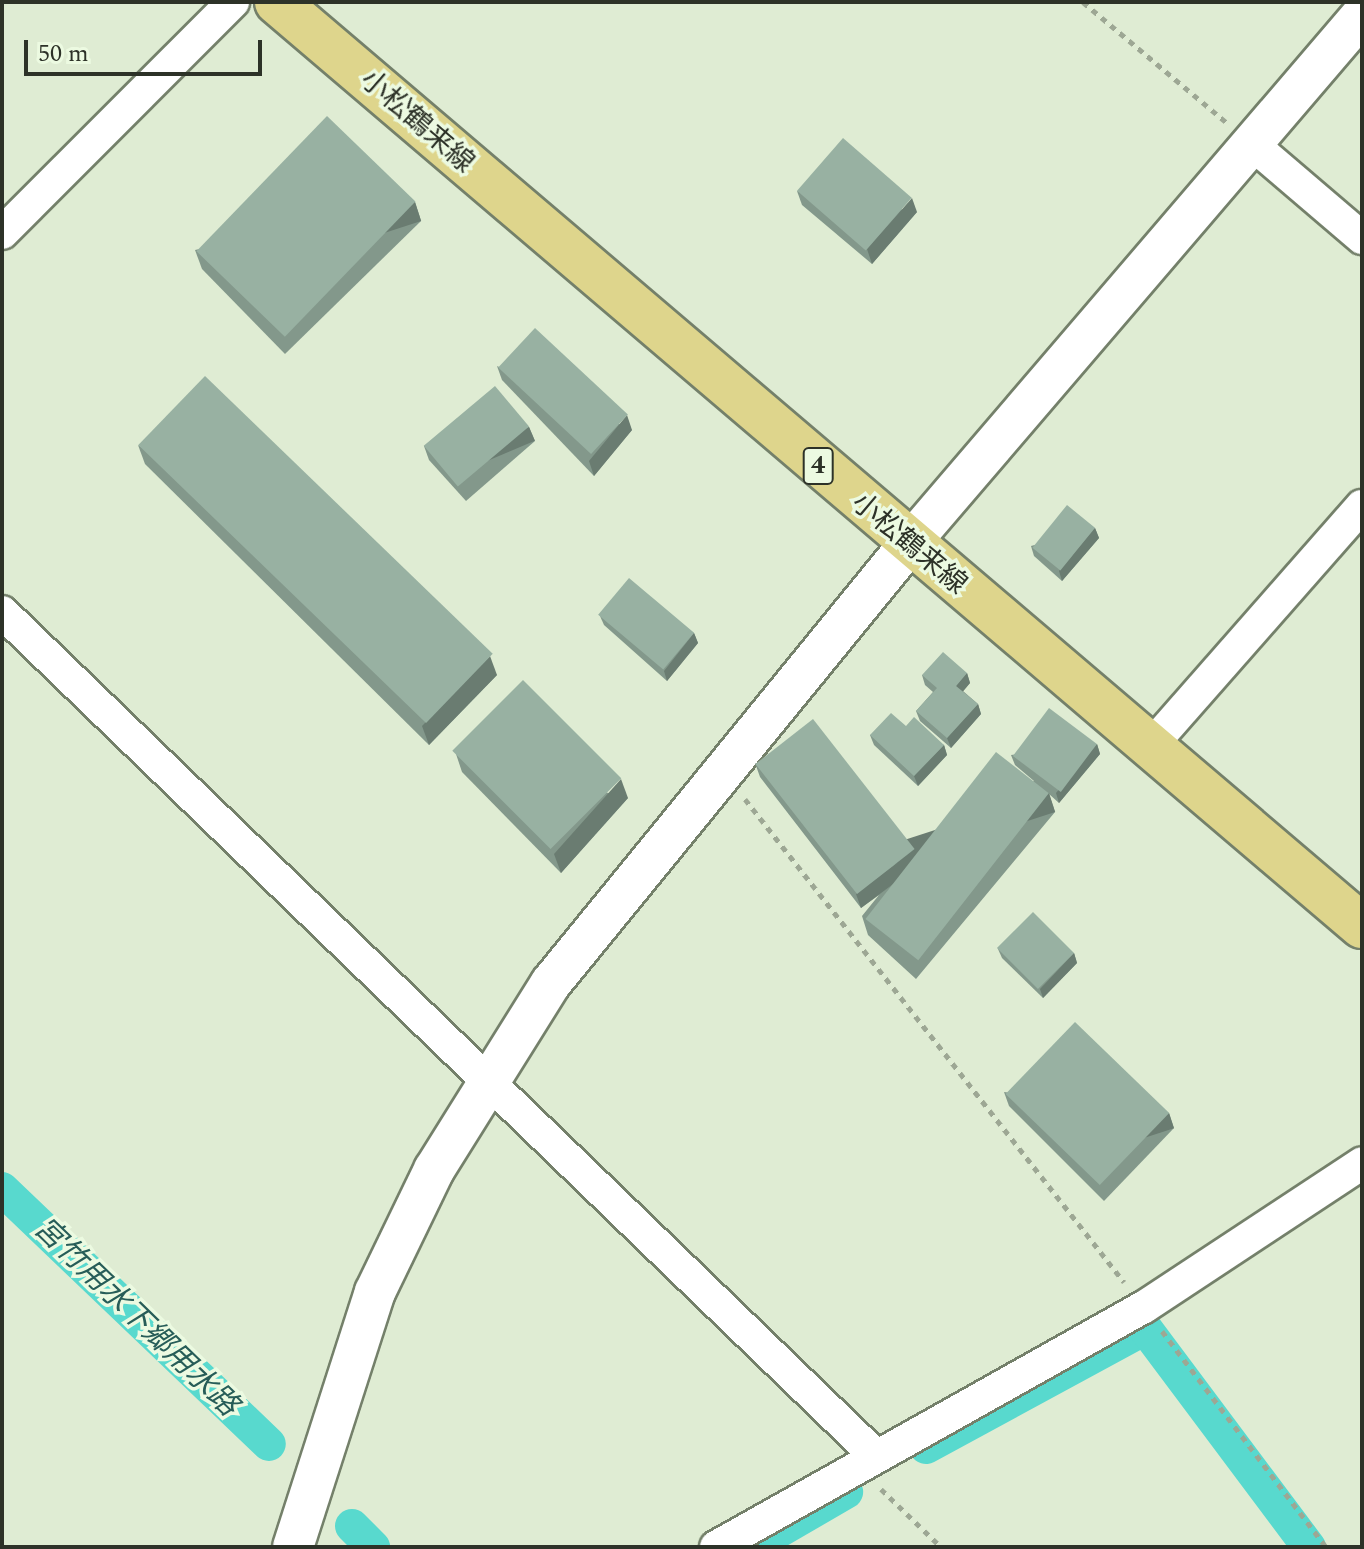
<!DOCTYPE html>
<meta charset="utf-8">
<style>
body{margin:0}
#map{position:relative;width:1364px;height:1549px;overflow:hidden;background:#dfecd3;font-family:Spectral,"Noto Sans JP",serif}
div>[style]{position:absolute}
.canal>*{height:34px;margin:-17px;padding:0 17px;transform-origin:17px;border-radius:17px;background:#58d9ce}
.path>*{height:5px;margin-top:-2.5px;transform-origin:0;background:repeating-linear-gradient(90deg,#9da794 0 6px,transparent 0 12px)}
.roads{filter:drop-shadow(2px 0 #74806a) drop-shadow(-2px 0 #74806a) drop-shadow(0 2px #74806a) drop-shadow(0 -2px #74806a)}
.minor>*{height:32px;margin:-16px;padding:0 16px;transform-origin:16px;border-radius:16px;background:#fff}
.tertiary>*{height:40px;margin:-20px;padding:0 20px;transform-origin:20px;border-radius:20px;background:#fff}
.primary>*{height:44px;margin:-22px;padding:0 22px;transform-origin:22px;border-radius:22px;background:#ded58c}
.wall>*{inset:0;background:#83988b}
.shaded-wall>*{inset:0;background:#6a7c71;transform-origin:0 0}
.building>*{inset:0;background:#98b1a2;transform-origin:0 0}
span{translate:-50% -50%;white-space:nowrap;text-align:center;line-height:1.15;-webkit-text-stroke:7px #ecfae1;paint-order:stroke}
.shield-label span{padding:2px 6px;background:#ecfae1;border:2px solid;border-radius:6px;-webkit-text-stroke-width:0}
.shield-label{font-size:26px;color:#2d3228;font-weight:700}
.street-label{font-size:28px;color:#2d3228}
.water-label{font-size:30px;color:#275d58;font-style:italic}
.frame{position:absolute;inset:0;border:4px solid #2d3228;pointer-events:none}
.scale{position:absolute;left:24px;top:40px;width:238px;height:36px;box-sizing:border-box;border:4px solid #2d3228;border-top:0;padding-left:10px;font-size:24px;line-height:28px;white-space:nowrap;color:#2d3228;-webkit-text-stroke:6px #ecfae1;paint-order:stroke}
</style>
<div id="map">
<div class="canal">
<div style="left:2px;top:1189px;width:369px;rotate:43.7deg"></div>
<div style="left:926px;top:1447px;width:249px;rotate:-28.5deg"></div>
<div style="left:1145px;top:1328px;width:274px;rotate:53.2deg"></div>
<div style="left:352px;top:1526px;width:30px;rotate:45deg"></div>
<div style="left:751px;top:1547px;width:110px;rotate:-30.1deg"></div>
</div>
<div class="path">
<div style="left:1083px;top:2px;width:188px;rotate:40deg"></div>
<div style="left:745px;top:799px;width:614px;rotate:51.88deg"></div>
<div style="left:1162px;top:1331px;width:271px;rotate:52.8deg"></div>
<div style="left:881px;top:1489px;width:83px;rotate:44deg"></div>
</div>
<div class="roads">
<div class="minor">
<div style="left:1252px;top:144px;width:145px;rotate:40.5deg"></div>
<div style="left:2px;top:233px;width:327px;rotate:-45deg"></div>
<div style="left:2px;top:612px;width:1215px;rotate:44deg"></div>
<div style="left:1150px;top:747px;width:321px;rotate:-48.7deg"></div>
<div style="left:716px;top:1547px;width:491px;rotate:-29.3deg"></div>
<div style="left:1144px;top:1307px;width:261px;rotate:-33.4deg"></div>
</div>
<div class="tertiary">
<div style="left:293px;top:1547px;width:268px;rotate:-72.2deg"></div>
<div style="left:375px;top:1292px;width:136px;rotate:-64.2deg"></div>
<div style="left:434px;top:1170px;width:221px;rotate:-58deg"></div>
<div style="left:551px;top:983px;width:566px;rotate:-50.8deg"></div>
<div style="left:909px;top:544px;width:696px;rotate:-49.43deg"></div>
</div>
<div class="primary">
<div style="left:277px;top:2px;width:1425px;rotate:40.42deg"></div>
</div>
</div>
<div class="wall">
<div style="clip-path:polygon(797px 191px,917px 212px,872px 264px,802px 205px)"></div>
<div style="clip-path:polygon(415px 202px,421px 221px,285px 354px,202px 269px,195px 250px)"></div>
<div style="clip-path:polygon(497px 366px,632px 430px,594px 476px,502px 380px)"></div>
<div style="clip-path:polygon(529px 427px,535px 441px,466px 501px,429px 460px,424px 446px)"></div>
<div style="clip-path:polygon(138px 445px,497px 675px,429px 745px,145px 464px)"></div>
<div style="clip-path:polygon(1095px 528px,1099px 538px,1062px 581px,1034px 556px,1031px 546px)"></div>
<div style="clip-path:polygon(600px 616px,694px 633px,698px 643px,667px 681px,604px 625px)"></div>
<div style="clip-path:polygon(967px 673px,970px 683px,963px 691px,978px 704px,981px 714px,951px 748px,920px 721px,916px 711px,933px 692px,925px 685px,922px 675px)"></div>
<div style="clip-path:polygon(906px 726px,944px 745px,947px 755px,918px 786px,874px 745px,870px 735px)"></div>
<div style="clip-path:polygon(1097px 744px,1100px 754px,1059px 803px,1049px 794px,1055px 812px,916px 979px,868px 935px,862px 916px,879px 895px,861px 908px,760px 777px,755px 763px,915px 851px,1034px 781px,1015px 765px,1011px 755px)"></div>
<div style="clip-path:polygon(456px 754px,628px 798px,561px 873px,462px 772px)"></div>
<div style="clip-path:polygon(998px 949px,1074px 953px,1077px 963px,1043px 998px,1002px 958px)"></div>
<div style="clip-path:polygon(1004px 1092px,1169px 1113px,1174px 1128px,1104px 1201px,1009px 1106px)"></div>
</div>
<div class="shaded-wall">
<div style="clip-path:polygon(912px 198px,917px 212px,872px 264px,867px 249px)"></div>
<div style="left:415px;top:202px;width:20px;height:190px;rotate:72deg"></div>
<div style="clip-path:polygon(627px 415px,632px 430px,594px 476px,589px 461px)"></div>
<div style="left:529px;top:427px;width:15px;height:91px;rotate:67deg"></div>
<div style="clip-path:polygon(1095px 528px,1099px 538px,1062px 581px,1059px 571px)"></div>
<div style="clip-path:polygon(694px 633px,698px 643px,667px 681px,664px 671px)"></div>
<div style="clip-path:polygon(490px 656px,497px 675px,429px 745px,422px 726px)"></div>
<div style="clip-path:polygon(967px 673px,970px 683px,960px 695px,956px 686px)"></div>
<div style="clip-path:polygon(978px 704px,981px 714px,951px 748px,947px 738px)"></div>
<div style="clip-path:polygon(1097px 744px,1100px 754px,1059px 803px,1056px 793px)"></div>
<div style="clip-path:polygon(944px 745px,947px 755px,918px 786px,914px 776px)"></div>
<div style="clip-path:polygon(621px 779px,628px 798px,561px 873px,554px 854px)"></div>
<div style="left:1049px;top:793px;width:20px;height:217px;rotate:72deg"></div>
<div style="clip-path:polygon(914px 850px,920px 864px,861px 908px,856px 894px)"></div>
<div style="clip-path:polygon(1074px 953px,1077px 963px,1043px 998px,1040px 989px)"></div>
<div style="left:1169px;top:1113px;width:16px;height:103px;rotate:72deg"></div>
</div>
<div class="building">
<div style="left:327px;top:116px;width:123px;height:188px;rotate:44deg"></div>
<div style="left:843px;top:138px;width:91px;height:70px;rotate:41deg"></div>
<div style="left:535px;top:328px;width:127px;height:54px;rotate:43deg"></div>
<div style="left:205px;top:376px;width:400px;height:96px;rotate:44deg"></div>
<div style="left:495px;top:386px;width:53px;height:93px;rotate:50deg"></div>
<div style="left:1067px;top:505px;width:36px;height:55px;rotate:39deg"></div>
<div style="left:629px;top:578px;width:85px;height:48px;rotate:40deg"></div>
<div style="clip-path:polygon(943px 652px,967px 673px,956px 686px,978px 704px,947px 738px,916px 711px,937px 688px,922px 675px)"></div>
<div style="left:523px;top:680px;width:139px;height:100px;rotate:45deg"></div>
<div style="left:1049px;top:708px;width:60px;height:60px;rotate:37deg"></div>
<div style="clip-path:polygon(891px 713px,906px 726px,914px 717px,944px 745px,914px 776px,870px 735px)"></div>
<div style="left:813px;top:719px;width:165px;height:73px;rotate:52deg"></div>
<div style="left:996px;top:752px;width:67px;height:212px;rotate:38deg"></div>
<div style="left:1033px;top:912px;width:58px;height:51px;rotate:45deg"></div>
<div style="left:1075px;top:1022px;width:131px;height:100px;rotate:44deg"></div>
</div>
<div class="shield-label">
<span style="left:818px;top:466px">4</span>
</div>
<div class="street-label">
<span style="left:417px;top:122px;rotate:41deg">小松鶴来線</span>
<span style="left:909px;top:544px;rotate:40deg">小松鶴来線</span>
</div>
<div class="water-label">
<span style="left:136px;top:1317px;rotate:44deg">宮竹用水下郷用水路</span>
</div>
<div class="frame"></div>
<div class="scale">50 m</div>
</div>
